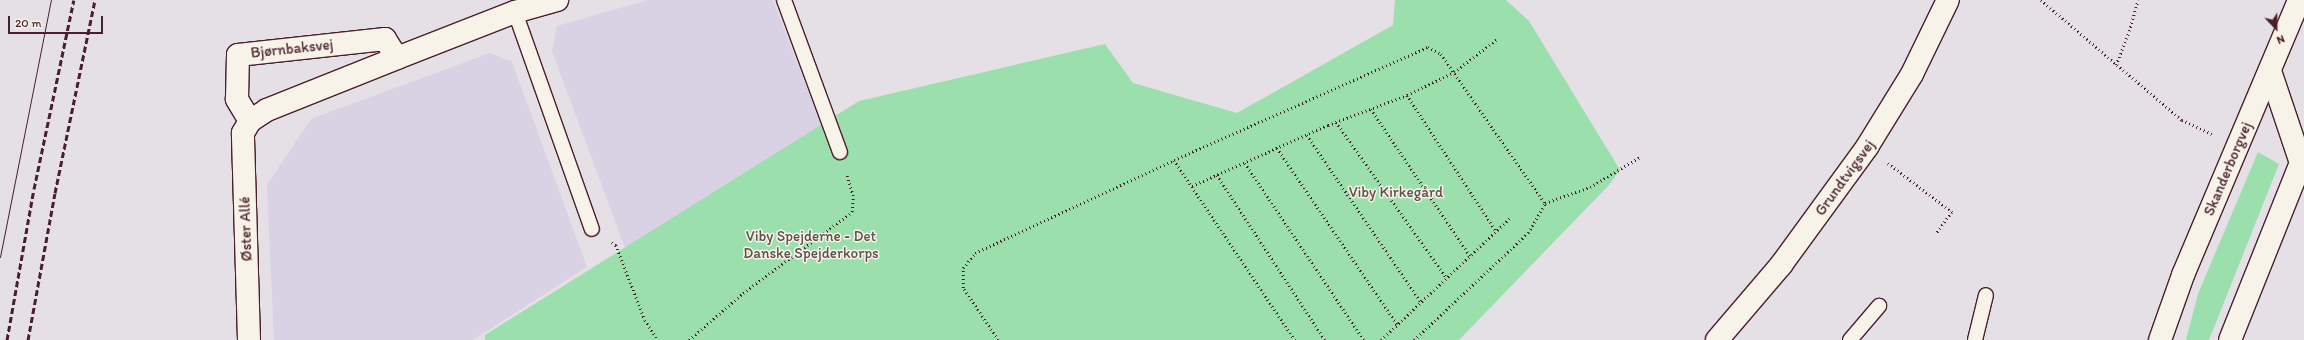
<!DOCTYPE html>
<meta charset="utf-8">
<style>
body{margin:0}
#map{position:relative;width:2304px;height:340px;overflow:hidden;background:#e5dfe6;font-family:Itim,sans-serif}
div>[style]{position:absolute}
.built>*{inset:0;background:#d9d1e4}
.green>*{inset:0;background:#9be0ac}
.path>*{height:2.5px;margin-top:-1.25px;transform-origin:0;background:repeating-linear-gradient(90deg,#4a1f2b 0 1px,transparent 0 4px)}
.roads{filter:drop-shadow(1px 0 #4a1f2b) drop-shadow(-1px 0 #4a1f2b) drop-shadow(0 1px #4a1f2b) drop-shadow(0 -1px #4a1f2b)}
.lane>*{height:14px;margin:-7px;padding:0 7px;transform-origin:7px;border-radius:7px;background:#f7f3e8}
.street>*{height:22px;margin:-11px;padding:0 11px;transform-origin:11px;border-radius:11px;background:#f7f3e8}
.secondary>*{height:22px;margin:-11px;padding:0 11px;transform-origin:11px;border-radius:11px;background:#f7f3e8}
.tram>*{height:1px;margin:-0.5px;padding:0 0.5px;transform-origin:0.5px;border-radius:0.5px;background:#4a1f2b}
.rail>*{height:3px;margin-top:-1.5px;transform-origin:0;background:repeating-linear-gradient(90deg,#4a1f2b 0 6px,transparent 0 9px)}
span{translate:-50% -50%;white-space:nowrap;text-align:center;line-height:1.15;-webkit-text-stroke:3px #f7f3e8;paint-order:stroke}
.street-label{font-size:15px;color:#4a1f2b}
.park-label{font-size:15px;color:#5e4f4b}
.north{position:absolute;left:2256px;top:8px;width:40px;height:40px;-webkit-text-stroke:3px #f7f3e8;paint-order:stroke;rotate:158deg;font-size:11px;font-weight:700;line-height:16px;text-align:center;color:#4a1f2b}
.north::after{content:'';display:block;margin:auto;width:14px;height:18px;background:#4a1f2b;clip-path:polygon(50% 0,100% 100%,50% 72%,0 100%)}
.scale{position:absolute;left:8px;top:16px;width:95px;height:18px;box-sizing:border-box;border:2px solid #4a1f2b;border-top:0;padding-left:5px;font-size:12px;line-height:14px;white-space:nowrap;color:#4a1f2b;-webkit-text-stroke:3px #f7f3e8;paint-order:stroke}
</style>
<div id="map">
<div class="built">
<div style="clip-path:polygon(648px 0,773px 0,821px 125px,625px 248px,552px 51px,557px 26px)"></div>
<div style="clip-path:polygon(490px 53px,512px 62px,587px 267px,473px 340px,274px 340px,267px 185px,311px 119px)"></div>
</div>
<div class="green">
<div style="clip-path:polygon(1395px 0,1506px 0,1529px 21px,1620px 170px,1609px 185px,1459px 340px,485px 340px,485px 335px,859px 101px,1105px 44px,1133px 83px,1237px 113px,1393px 25px)"></div>
<div style="clip-path:polygon(2258px 152px,2279px 164px,2209px 340px,2186px 340px,2198px 294px)"></div>
</div>
<div class="path">
<div style="left:2041px;top:0;width:185px;rotate:40.4deg"></div>
<div style="left:2182px;top:120px;width:33px;rotate:25deg"></div>
<div style="left:2116px;top:65px;width:36px;rotate:-69deg"></div>
<div style="left:2129px;top:31px;width:32px;rotate:-74deg"></div>
<div style="left:1407px;top:95px;width:163px;rotate:56.8deg"></div>
<div style="left:1371px;top:109px;width:177px;rotate:56deg"></div>
<div style="left:1336px;top:122px;width:191px;rotate:54.6deg"></div>
<div style="left:1307px;top:135px;width:202px;rotate:55.7deg"></div>
<div style="left:1277px;top:148px;width:213px;rotate:55.7deg"></div>
<div style="left:1174px;top:160px;width:217px;rotate:56.1deg"></div>
<div style="left:1245px;top:163px;width:213px;rotate:56.1deg"></div>
<div style="left:1888px;top:163px;width:81px;rotate:37.4deg"></div>
<div style="left:1952px;top:212px;width:27px;rotate:126deg"></div>
<div style="left:1217px;top:175px;width:197px;rotate:56.8deg"></div>
<div style="left:1192px;top:186px;width:149px;rotate:-24.2deg"></div>
<div style="left:1328px;top:125px;width:85px;rotate:-20.8deg"></div>
<div style="left:1407px;top:95px;width:52px;rotate:-26.1deg"></div>
<div style="left:1454px;top:72px;width:54px;rotate:-37.5deg"></div>
<div style="left:612px;top:242px;width:5px;rotate:37deg"></div>
<div style="left:616px;top:245px;width:80px;rotate:68.9deg"></div>
<div style="left:645px;top:320px;width:24px;rotate:57deg"></div>
<div style="left:689px;top:340px;width:72px;rotate:-41deg"></div>
<div style="left:743px;top:293px;width:136px;rotate:-36.6deg"></div>
<div style="left:852px;top:212px;width:16px;rotate:-86deg"></div>
<div style="left:853px;top:196px;width:24px;rotate:-107deg"></div>
<div style="left:998px;top:340px;width:63px;rotate:-123.9deg"></div>
<div style="left:963px;top:288px;width:20px;rotate:-90deg"></div>
<div style="left:963px;top:268px;width:19px;rotate:-51deg"></div>
<div style="left:975px;top:253px;width:220px;rotate:-25deg"></div>
<div style="left:1174px;top:160px;width:278px;rotate:-24deg"></div>
<div style="left:1428px;top:47px;width:15px;rotate:28deg"></div>
<div style="left:1441px;top:54px;width:182px;rotate:55.1deg"></div>
<div style="left:1381px;top:340px;width:179px;rotate:-43.4deg"></div>
<div style="left:1414px;top:340px;width:156px;rotate:-43.2deg"></div>
<div style="left:1528px;top:233px;width:34px;rotate:-60deg"></div>
<div style="left:1545px;top:203px;width:48px;rotate:-19.6deg"></div>
<div style="left:1590px;top:187px;width:58px;rotate:-31deg"></div>
</div>
<div class="roads">
<div class="lane">
<div style="left:784px;top:0;width:162px;rotate:69.8deg"></div>
<div style="left:515px;top:12px;width:230px;rotate:70.5deg"></div>
<div style="left:1850px;top:340px;width:45px;rotate:-49.5deg"></div>
<div style="left:1975px;top:340px;width:46px;rotate:-76.3deg"></div>
</div>
<div class="street">
<div style="left:250px;top:121px;width:26px;rotate:-121deg"></div>
<div style="left:237px;top:99px;width:44px;rotate:-88.7deg"></div>
<div style="left:238px;top:55px;width:148px;rotate:-6.2deg"></div>
<div style="left:385px;top:39px;width:22px;rotate:58deg"></div>
<div style="left:249px;top:340px;width:207px;rotate:-91.7deg"></div>
<div style="left:243px;top:133px;width:14px;rotate:-60deg"></div>
<div style="left:250px;top:121px;width:20px;rotate:-33deg"></div>
<div style="left:267px;top:110px;width:140px;rotate:-21.8deg"></div>
<div style="left:397px;top:58px;width:127px;rotate:-21.3deg"></div>
<div style="left:515px;top:12px;width:44px;rotate:-15.9deg"></div>
</div>
<div class="secondary">
<div style="left:2270px;top:71px;width:97px;rotate:71.4deg"></div>
<div style="left:1717px;top:340px;width:99px;rotate:-49.5deg"></div>
<div style="left:1781px;top:265px;width:146px;rotate:-53.9deg"></div>
<div style="left:1867px;top:147px;width:86px;rotate:-58.3deg"></div>
<div style="left:1912px;top:74px;width:82px;rotate:-64.1deg"></div>
<div style="left:2160px;top:340px;width:69px;rotate:-70.5deg"></div>
<div style="left:2183px;top:275px;width:298px;rotate:-67.1deg"></div>
<div style="left:2230px;top:340px;width:199px;rotate:-68.2deg"></div>
</div>
</div>
<div class="tram">
<div style="left:0;top:257px;width:262px;rotate:-78.8deg"></div>
</div>
<div class="rail">
<div style="left:7px;top:340px;width:153px;rotate:-79.9deg"></div>
<div style="left:34px;top:189px;width:193px;rotate:-78.1deg"></div>
<div style="left:28px;top:340px;width:149px;rotate:-79.6deg"></div>
<div style="left:55px;top:193px;width:197px;rotate:-78.3deg"></div>
</div>
<div class="street-label">
<span style="left:292px;top:49px;rotate:-6deg">Bjørnbaksvej</span>
<span style="left:2228px;top:169px;rotate:-67deg">Skanderborgvej</span>
<span style="left:1845px;top:178px;rotate:-54deg">Grundtvigsvej</span>
<span style="left:246px;top:229px;rotate:-92deg">Øster Allé</span>
</div>
<div class="park-label">
<span style="left:1396px;top:193px">Viby Kirkegård</span>
<span style="left:811px;top:245px">Viby Spejderne - Det<br>Danske Spejderkorps</span>
</div>
<div class="north">N</div>
<div class="scale">20 m</div>
</div>
